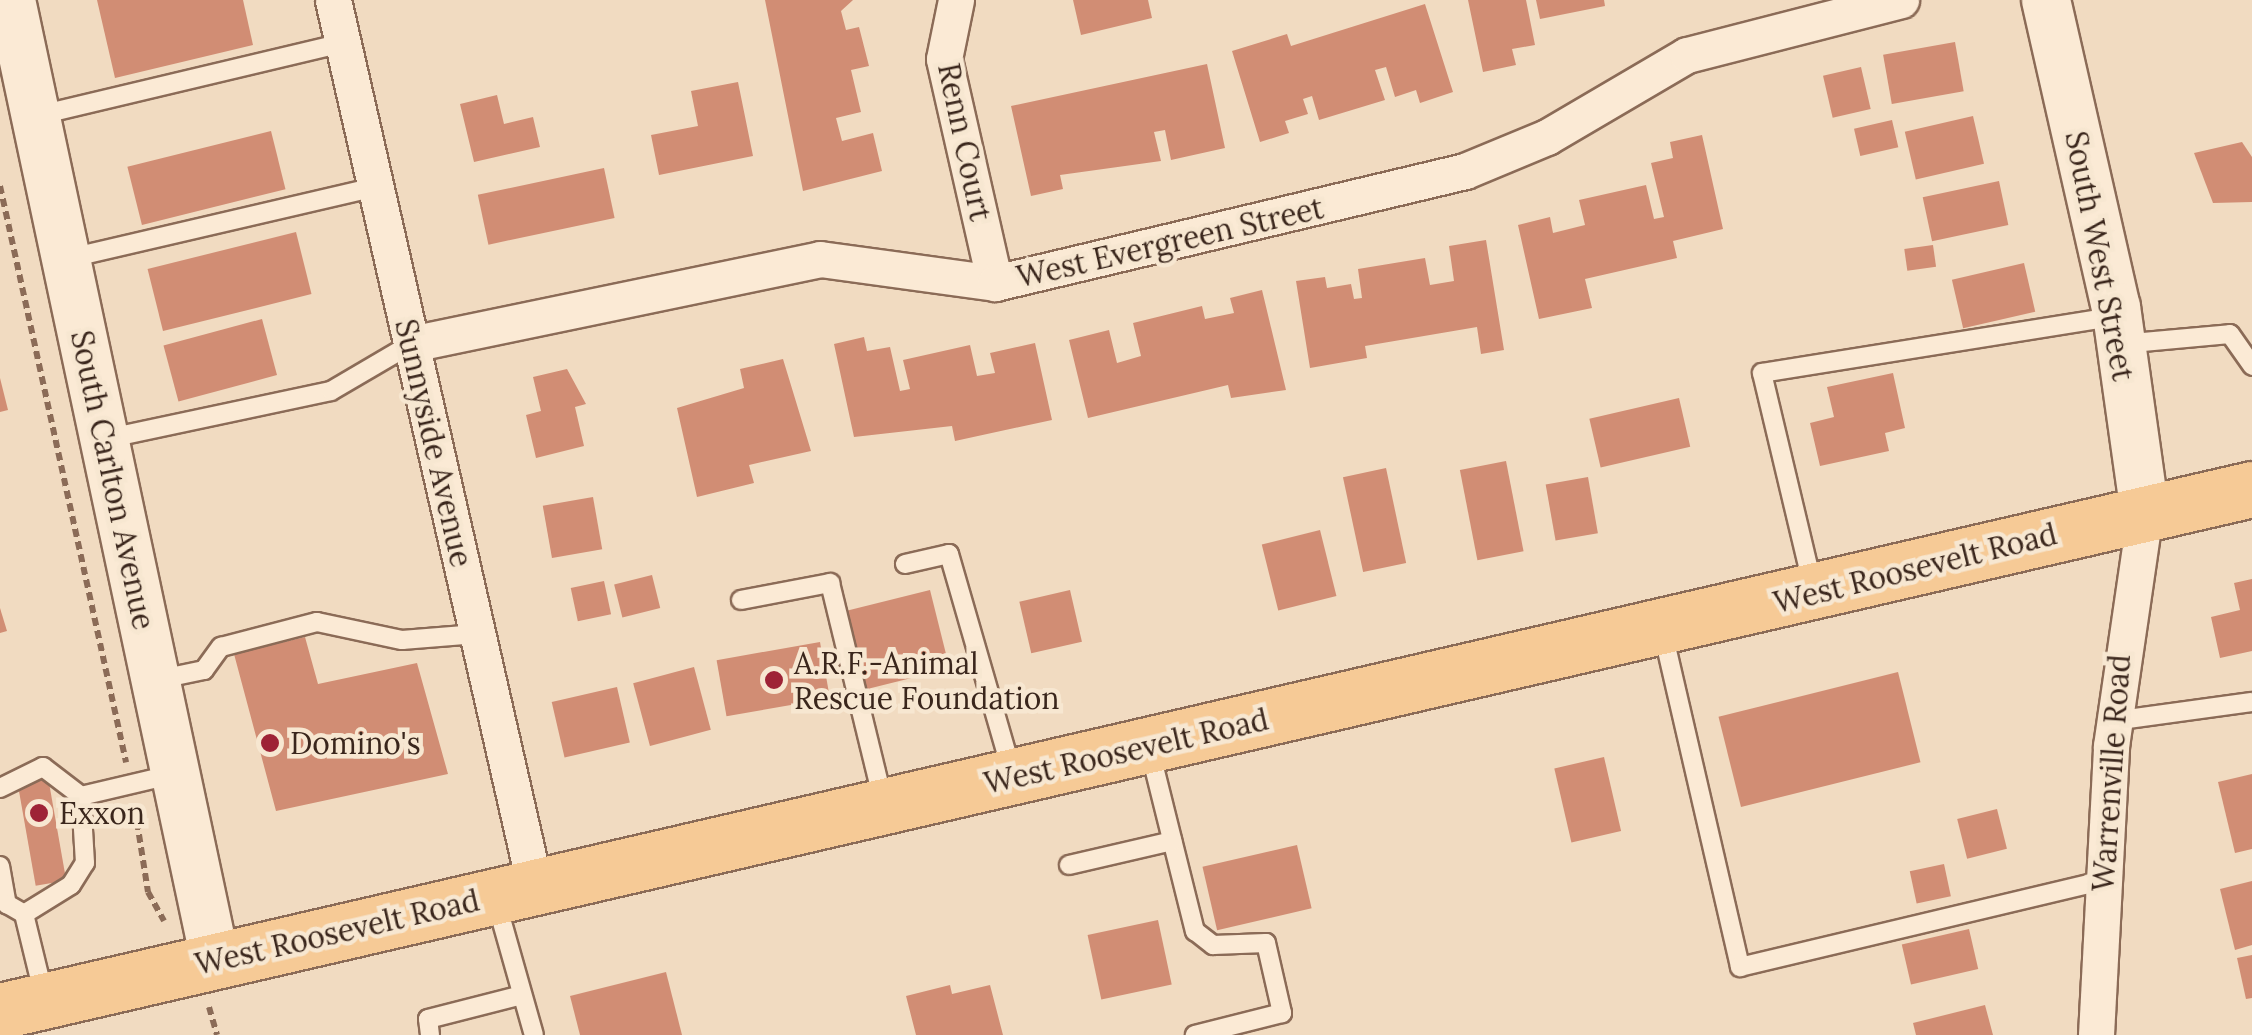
<!DOCTYPE html>
<style>
body{margin:0}
#map{position:relative;width:2252px;height:1035px;overflow:hidden;background:#f1dbc1;font-family:Lora,serif}
div>[style]{position:absolute}
.building>*{inset:0;background:#d18d74;transform-origin:0 0}
.path>*{height:6px;margin-top:-3px;transform-origin:0;background:repeating-linear-gradient(90deg,#8b6b57 0 8px,transparent 0 13px)}
.roads{filter:drop-shadow(2px 0 #8b6b57) drop-shadow(-2px 0 #8b6b57) drop-shadow(0 2px #8b6b57) drop-shadow(0 -2px #8b6b57)}
.lane>*{height:18px;margin:-9px;padding:0 9px;transform-origin:9px;border-radius:9px;background:#fbead5}
.street>*{height:35px;margin:-17.5px;padding:0 17.5px;transform-origin:17.5px;border-radius:17.5px;background:#fbead5}
.secondary>*{height:48px;margin:-24px;padding:0 24px;transform-origin:24px;border-radius:24px;background:#fbead5}
.primary>*{height:55px;margin:-27.5px;padding:0 27.5px;transform-origin:27.5px;border-radius:27.5px;background:#f6ca96}
.dots>*{width:28px;height:28px;translate:-50% -50%;box-sizing:border-box;border:5px solid #f7e7d1;border-radius:50%}
span{translate:-50% -50%;white-space:nowrap;text-align:center;line-height:1.15;-webkit-text-stroke:9px #f7e7d1;paint-order:stroke}
.street-label{font-size:30px;color:#3a261c}
.poi-label{font-size:30px;color:#3a261c}
.left{translate:0 -50%;text-align:left}
</style>
<div id="map">
<div class="building">
<div style="clip-path:polygon(97px 0,243px 0,253px 45px,115px 78px)"></div>
<div style="clip-path:polygon(765px 0,853px 0,841px 11px,846px 30px,859px 27px,869px 66px,851px 70px,861px 112px,836px 118px,842px 141px,873px 133px,882px 171px,803px 191px)"></div>
<div style="clip-path:polygon(1073px 0,1148px 0,1152px 18px,1081px 35px)"></div>
<div style="clip-path:polygon(1468px 0,1526px 0,1535px 45px,1512px 49px,1516px 65px,1483px 72px)"></div>
<div style="clip-path:polygon(1536px 0,1604px 0,1605px 6px,1540px 19px)"></div>
<div style="clip-path:polygon(1425px 4px,1453px 92px,1420px 103px,1416px 90px,1395px 97px,1386px 67px,1375px 70px,1385px 100px,1319px 120px,1312px 96px,1303px 99px,1308px 114px,1285px 121px,1289px 133px,1260px 142px,1232px 51px,1287px 34px,1291px 46px)"></div>
<div style="left:1955px;top:42px;width:50px;height:73px;rotate:80deg"></div>
<div style="clip-path:polygon(1207px 64px,1225px 148px,1171px 160px,1165px 130px,1154px 132px,1161px 161px,1060px 175px,1063px 189px,1031px 196px,1011px 106px)"></div>
<div style="left:1861px;top:67px;width:43px;height:39px;rotate:77deg"></div>
<div style="clip-path:polygon(738px 82px,753px 156px,659px 175px,651px 135px,698px 126px,691px 91px)"></div>
<div style="clip-path:polygon(497px 95px,504px 124px,533px 117px,540px 147px,474px 162px,460px 104px)"></div>
<div style="left:1973px;top:116px;width:49px;height:70px;rotate:77deg"></div>
<div style="left:1892px;top:120px;width:28px;height:39px;rotate:77deg"></div>
<div style="left:271px;top:131px;width:60px;height:148px;rotate:76deg"></div>
<div style="clip-path:polygon(1702px 135px,1723px 229px,1673px 241px,1677px 258px,1585px 279px,1592px 308px,1539px 319px,1518px 225px,1550px 217px,1553px 233px,1585px 225px,1579px 200px,1646px 185px,1654px 219px,1664px 217px,1651px 163px,1673px 158px,1670px 142px)"></div>
<div style="clip-path:polygon(2242px 142px,2252px 157px,2252px 202px,2213px 203px,2194px 153px)"></div>
<div style="left:604px;top:168px;width:51px;height:129px;rotate:78deg"></div>
<div style="left:1999px;top:181px;width:45px;height:78px;rotate:78deg"></div>
<div style="left:296px;top:232px;width:64px;height:153px;rotate:76deg"></div>
<div style="clip-path:polygon(1486px 240px,1504px 350px,1481px 354px,1477px 327px,1365px 346px,1367px 358px,1310px 368px,1296px 281px,1325px 277px,1327px 288px,1351px 284px,1354px 299px,1362px 298px,1358px 269px,1425px 258px,1430px 285px,1454px 281px,1449px 246px)"></div>
<div style="left:1933px;top:245px;width:22px;height:29px;rotate:82deg"></div>
<div style="left:2024px;top:263px;width:50px;height:74px;rotate:77deg"></div>
<div style="clip-path:polygon(1262px 290px,1286px 390px,1231px 398px,1228px 385px,1088px 418px,1069px 340px,1109px 330px,1117px 363px,1141px 356px,1133px 323px,1202px 306px,1205px 319px,1234px 313px,1230px 298px)"></div>
<div style="left:262px;top:319px;width:58px;height:102px;rotate:75deg"></div>
<div style="clip-path:polygon(864px 337px,867px 351px,890px 347px,900px 391px,910px 389px,903px 360px,970px 345px,977px 376px,995px 373px,990px 353px,1035px 343px,1052px 420px,955px 441px,952px 426px,854px 437px,834px 344px)"></div>
<div style="clip-path:polygon(783px 359px,811px 451px,749px 465px,754px 483px,697px 497px,677px 408px,744px 388px,740px 369px)"></div>
<div style="clip-path:polygon(567px 369px,586px 404px,575px 407px,584px 446px,536px 458px,526px 415px,541px 411px,533px 377px)"></div>
<div style="clip-path:polygon(1893px 373px,1905px 428px,1885px 433px,1889px 451px,1820px 466px,1810px 423px,1834px 417px,1827px 387px)"></div>
<div style="clip-path:polygon(0 378px,8px 410px,0 412px)"></div>
<div style="left:1679px;top:398px;width:50px;height:92px;rotate:77deg"></div>
<div style="left:1506px;top:461px;width:92px;height:47px;rotate:79deg"></div>
<div style="left:1386px;top:468px;width:97px;height:44px;rotate:78deg"></div>
<div style="left:1588px;top:477px;width:57px;height:43px;rotate:80deg"></div>
<div style="left:593px;top:497px;width:53px;height:51px;rotate:80deg"></div>
<div style="left:1320px;top:530px;width:68px;height:60px;rotate:76deg"></div>
<div style="left:652px;top:575px;width:34px;height:39px;rotate:76deg"></div>
<div style="clip-path:polygon(2252px 579px,2252px 651px,2220px 658px,2211px 617px,2240px 610px,2234px 583px)"></div>
<div style="left:604px;top:581px;width:34px;height:34px;rotate:78deg"></div>
<div style="left:930px;top:590px;width:81px;height:91px;rotate:76deg"></div>
<div style="left:1070px;top:590px;width:53px;height:52px;rotate:77deg"></div>
<div style="clip-path:polygon(0 608px,7px 631px,0 633px)"></div>
<div style="clip-path:polygon(305px 637px,318px 684px,417px 663px,448px 774px,276px 811px,234px 654px)"></div>
<div style="left:820px;top:642px;width:57px;height:105px;rotate:80deg"></div>
<div style="left:694px;top:667px;width:65px;height:63px;rotate:75deg"></div>
<div style="left:1898px;top:672px;width:93px;height:185px;rotate:76deg"></div>
<div style="left:617px;top:687px;width:57px;height:67px;rotate:77deg"></div>
<div style="left:1604px;top:757px;width:76px;height:51px;rotate:77deg"></div>
<div style="clip-path:polygon(2252px 774px,2252px 849px,2235px 853px,2218px 782px)"></div>
<div style="left:48px;top:777px;width:105px;height:31px;rotate:80deg"></div>
<div style="left:1997px;top:809px;width:41px;height:41px;rotate:76deg"></div>
<div style="left:1297px;top:845px;width:65px;height:97px;rotate:77deg"></div>
<div style="left:1944px;top:864px;width:33px;height:35px;rotate:78deg"></div>
<div style="clip-path:polygon(2252px 881px,2252px 945px,2235px 950px,2220px 889px)"></div>
<div style="left:1158px;top:920px;width:66px;height:72px;rotate:78deg"></div>
<div style="left:1969px;top:929px;width:41px;height:69px;rotate:77deg"></div>
<div style="clip-path:polygon(2252px 955px,2252px 998px,2246px 999px,2237px 958px)"></div>
<div style="clip-path:polygon(666px 972px,682px 1035px,580px 1035px,570px 996px)"></div>
<div style="clip-path:polygon(950px 985px,952px 994px,990px 985px,1003px 1035px,916px 1035px,906px 996px)"></div>
<div style="clip-path:polygon(1985px 1005px,1993px 1035px,1916px 1035px,1913px 1023px)"></div>
</div>
<div class="path">
<div style="left:0;top:186px;width:590px;rotate:77.66deg"></div>
<div style="left:135px;top:809px;width:84px;rotate:81.1deg"></div>
<div style="left:148px;top:892px;width:33px;rotate:61deg"></div>
<div style="left:209px;top:1007px;width:29px;rotate:74deg"></div>
</div>
<div class="roads">
<div class="lane">
<div style="left:36px;top:116px;width:315px;rotate:-13.4deg"></div>
<div style="left:66px;top:259px;width:317px;rotate:-13.1deg"></div>
<div style="left:2121px;top:344px;width:109px;rotate:-5.2deg"></div>
<div style="left:2230px;top:334px;width:39px;rotate:55deg"></div>
<div style="left:105px;top:439px;width:231px;rotate:-12deg"></div>
<div style="left:331px;top:391px;width:93px;rotate:-30.4deg"></div>
<div style="left:905px;top:564px;width:45px;rotate:-12.8deg"></div>
<div style="left:949px;top:554px;width:227px;rotate:73.9deg"></div>
<div style="left:1813px;top:587px;width:220px;rotate:-103.4deg"></div>
<div style="left:1762px;top:373px;width:360px;rotate:-9.1deg"></div>
<div style="left:741px;top:600px;width:91px;rotate:-10.8deg"></div>
<div style="left:830px;top:583px;width:224px;rotate:76.3deg"></div>
<div style="left:1663px;top:633px;width:343px;rotate:77deg"></div>
<div style="left:1740px;top:967px;width:372px;rotate:-13.4deg"></div>
<div style="left:156px;top:680px;width:49px;rotate:-11.8deg"></div>
<div style="left:204px;top:670px;width:29px;rotate:-54deg"></div>
<div style="left:221px;top:647px;width:99px;rotate:-14.6deg"></div>
<div style="left:317px;top:622px;width:87px;rotate:12deg"></div>
<div style="left:402px;top:640px;width:75px;rotate:-4.6deg"></div>
<div style="left:2113px;top:721px;width:140px;rotate:-7.8deg"></div>
<div style="left:1150px;top:751px;width:186px;rotate:76deg"></div>
<div style="left:1195px;top:931px;width:23px;rotate:38deg"></div>
<div style="left:1213px;top:945px;width:53px;rotate:-2.2deg"></div>
<div style="left:1266px;top:943px;width:72px;rotate:77.1deg"></div>
<div style="left:1282px;top:1013px;width:90px;rotate:165.8deg"></div>
<div style="left:0;top:788px;width:48px;rotate:-26deg"></div>
<div style="left:43px;top:767px;width:48px;rotate:37.3deg"></div>
<div style="left:1069px;top:865px;width:106px;rotate:-13.1deg"></div>
<div style="left:0;top:866px;width:39px;rotate:80deg"></div>
<div style="left:7px;top:904px;width:20px;rotate:30deg"></div>
<div style="left:496px;top:901px;width:139px;rotate:74.2deg"></div>
<div style="left:44px;top:996px;width:84px;rotate:-103.7deg"></div>
<div style="left:24px;top:914px;width:55px;rotate:-31.7deg"></div>
<div style="left:71px;top:885px;width:26px;rotate:-58deg"></div>
<div style="left:85px;top:863px;width:67px;rotate:-93.4deg"></div>
<div style="left:81px;top:796px;width:97px;rotate:-13.2deg"></div>
<div style="left:430px;top:1035px;width:16px;rotate:-97deg"></div>
<div style="left:428px;top:1019px;width:97px;rotate:-14.3deg"></div>
</div>
<div class="street">
<div style="left:333px;top:0;width:910px;rotate:77.17deg"></div>
<div style="left:956px;top:0;width:60px;rotate:101.5deg"></div>
<div style="left:944px;top:59px;width:230px;rotate:77.2deg"></div>
<div style="left:411px;top:344px;width:418px;rotate:-11.7deg"></div>
<div style="left:820px;top:259px;width:177px;rotate:7.8deg"></div>
<div style="left:995px;top:283px;width:483px;rotate:-13.4deg"></div>
<div style="left:1465px;top:171px;width:89px;rotate:-22.5deg"></div>
<div style="left:1547px;top:137px;width:162px;rotate:-30.4deg"></div>
<div style="left:1687px;top:55px;width:221px;rotate:-14.4deg"></div>
<div style="left:2096px;top:1035px;width:289px;rotate:-87deg"></div>
<div style="left:2111px;top:746px;width:235px;rotate:-81.7deg"></div>
</div>
<div class="secondary">
<div style="left:11px;top:0;width:981px;rotate:78deg"></div>
<div style="left:2046px;top:0;width:315px;rotate:77.2deg"></div>
<div style="left:2116px;top:307px;width:208px;rotate:82deg"></div>
</div>
<div class="primary">
<div style="left:0;top:1011px;width:2312px;rotate:-13.05deg"></div>
</div>
</div>
<div class="dots">
<div style="left:774px;top:680px;background:#9e2336"></div>
<div style="left:270px;top:743px;background:#9e2336"></div>
<div style="left:39px;top:813px;background:#9e2336"></div>
</div>
<div class="street-label">
<span style="left:965px;top:142px;rotate:78deg">Renn Court</span>
<span style="left:1170px;top:242px;rotate:-13deg">West Evergreen Street</span>
<span style="left:2100px;top:256px;rotate:79deg">South West Street</span>
<span style="left:434px;top:443px;rotate:77deg">Sunnyside Avenue</span>
<span style="left:113px;top:480px;rotate:78deg">South Carlton Avenue</span>
<span style="left:1915px;top:568px;rotate:-14deg">West Roosevelt Road</span>
<span style="left:1126px;top:751px;rotate:-13deg">West Roosevelt Road</span>
<span style="left:2111px;top:773px;rotate:-86deg">Warrenville Road</span>
<span style="left:337px;top:932px;rotate:-13deg">West Roosevelt Road</span>
</div>
<div class="poi-label">
<span class="left" style="left:794px;top:680px">A.R.F.-Animal<br>Rescue Foundation</span>
<span class="left" style="left:290px;top:743px">Domino's</span>
<span class="left" style="left:59px;top:813px">Exxon</span>
</div>
</div>
